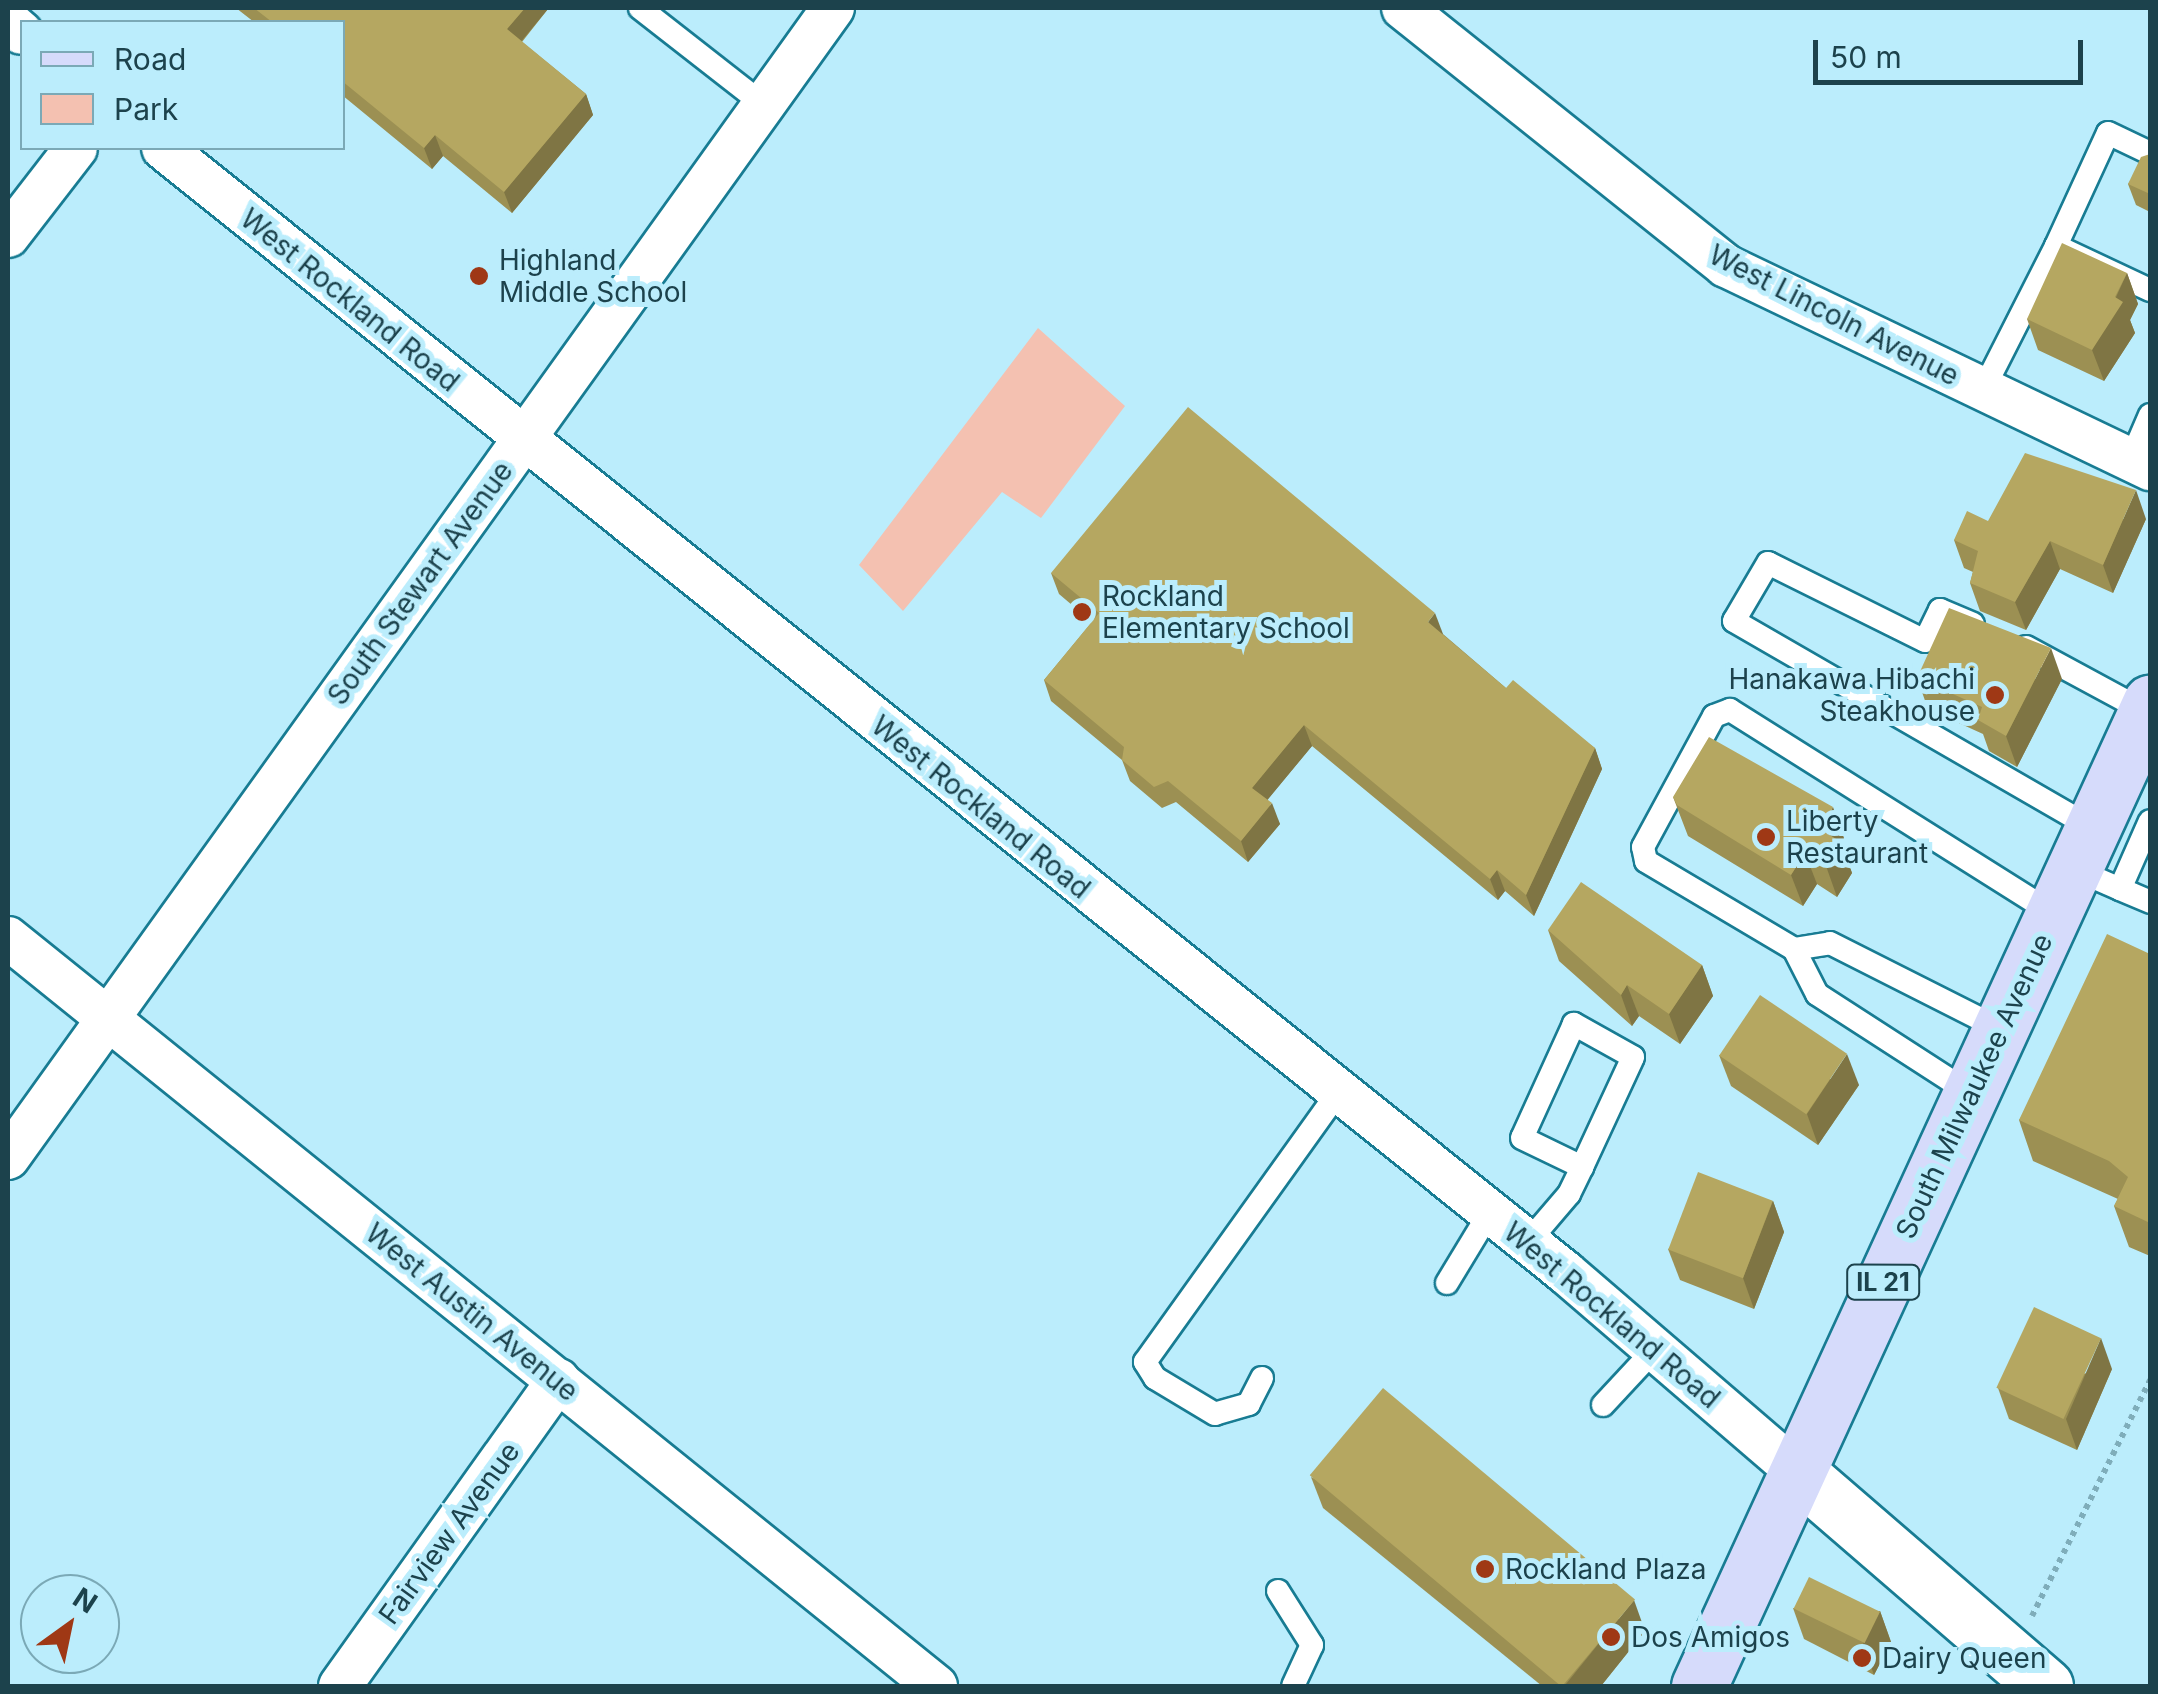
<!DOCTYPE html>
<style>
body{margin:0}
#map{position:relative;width:2158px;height:1694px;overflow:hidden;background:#bbedfc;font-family:Inter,sans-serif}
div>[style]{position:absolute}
.green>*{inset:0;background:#f4c1b1}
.path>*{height:6px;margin-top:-3px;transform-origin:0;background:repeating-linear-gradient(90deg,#7fadba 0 5px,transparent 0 10px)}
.roads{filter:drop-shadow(2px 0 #187c93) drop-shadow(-2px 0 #187c93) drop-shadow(0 2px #187c93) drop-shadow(0 -2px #187c93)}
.lane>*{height:22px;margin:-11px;padding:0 11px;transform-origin:11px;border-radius:11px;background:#fff}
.street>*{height:42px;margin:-21px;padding:0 21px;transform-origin:21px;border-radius:21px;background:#fff}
.secondary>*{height:55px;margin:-27.5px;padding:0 27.5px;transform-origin:27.5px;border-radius:27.5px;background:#fff}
.primary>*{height:55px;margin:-27.5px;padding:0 27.5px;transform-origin:27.5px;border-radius:27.5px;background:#d6dbfb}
.wall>*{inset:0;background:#9c9053}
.shaded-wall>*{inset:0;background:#7f7544}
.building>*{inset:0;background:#b5a761;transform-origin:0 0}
.dots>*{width:28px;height:28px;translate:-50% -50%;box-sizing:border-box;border:5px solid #bbedfc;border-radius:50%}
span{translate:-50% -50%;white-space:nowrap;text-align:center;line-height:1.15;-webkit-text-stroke:10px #bbedfc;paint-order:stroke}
.shield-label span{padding:2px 8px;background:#bbedfc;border:2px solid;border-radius:8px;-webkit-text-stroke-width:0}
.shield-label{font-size:25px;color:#1c424c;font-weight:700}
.poi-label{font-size:28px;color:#1c424c}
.left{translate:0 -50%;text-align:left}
.right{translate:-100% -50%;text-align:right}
.street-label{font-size:28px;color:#1c424c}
.frame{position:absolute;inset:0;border:10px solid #1c424c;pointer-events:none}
.legend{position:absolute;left:20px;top:20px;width:325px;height:130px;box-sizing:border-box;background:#bbedfc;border:2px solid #7ba9b6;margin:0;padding:12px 18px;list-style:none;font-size:30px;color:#1c424c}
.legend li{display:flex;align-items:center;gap:20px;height:50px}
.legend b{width:50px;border:2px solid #7ba9b6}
.north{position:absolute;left:20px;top:1574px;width:100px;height:100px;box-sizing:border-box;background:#bbedfc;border:2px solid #7ba9b6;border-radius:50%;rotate:33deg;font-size:28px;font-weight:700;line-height:40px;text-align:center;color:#1c424c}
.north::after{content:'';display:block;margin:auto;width:35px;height:45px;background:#9f3815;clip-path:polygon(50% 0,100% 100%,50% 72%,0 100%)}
.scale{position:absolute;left:1813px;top:40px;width:270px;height:45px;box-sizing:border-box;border:5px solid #1c424c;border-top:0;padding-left:12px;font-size:30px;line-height:35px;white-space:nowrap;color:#1c424c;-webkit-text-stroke:8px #bbedfc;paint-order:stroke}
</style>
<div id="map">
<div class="green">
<div style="clip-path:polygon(1038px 328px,1125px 406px,1041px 518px,1002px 492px,903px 611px,859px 565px)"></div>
</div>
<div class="path">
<div style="left:2032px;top:1616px;width:264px;rotate:-63.4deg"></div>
</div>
<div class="roads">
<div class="lane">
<div style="left:640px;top:8px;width:156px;rotate:38deg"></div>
<div style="left:2056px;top:246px;width:124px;rotate:-65.3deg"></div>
<div style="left:2108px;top:133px;width:47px;rotate:25.5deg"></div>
<div style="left:1983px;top:390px;width:161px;rotate:-63.1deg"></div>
<div style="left:2056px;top:246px;width:104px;rotate:25.1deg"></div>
<div style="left:2131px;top:459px;width:48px;rotate:-66.6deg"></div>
<div style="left:1973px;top:624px;width:36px;rotate:-157deg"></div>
<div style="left:1940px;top:610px;width:34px;rotate:116deg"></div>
<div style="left:1925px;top:641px;width:175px;rotate:-153.6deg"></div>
<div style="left:1768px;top:563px;width:67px;rotate:120.4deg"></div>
<div style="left:1734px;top:621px;width:414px;rotate:30deg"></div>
<div style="left:2026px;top:647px;width:136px;rotate:28.4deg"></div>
<div style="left:2074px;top:869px;width:50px;rotate:23.5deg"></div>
<div style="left:2120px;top:889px;width:74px;rotate:-66.2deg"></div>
<div style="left:2120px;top:889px;width:33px;rotate:23deg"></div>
<div style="left:1794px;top:949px;width:36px;rotate:-9deg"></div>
<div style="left:1830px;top:943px;width:191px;rotate:26.8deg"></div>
<div style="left:1970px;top:1093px;width:182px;rotate:-147.1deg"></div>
<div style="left:1817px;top:994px;width:51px;rotate:-117.1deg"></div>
<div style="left:1794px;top:949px;width:172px;rotate:-149.3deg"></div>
<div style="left:1646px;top:861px;width:14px;rotate:-102deg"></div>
<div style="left:1643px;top:847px;width:149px;rotate:-61.5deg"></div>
<div style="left:1714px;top:716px;width:17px;rotate:-21deg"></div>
<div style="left:1730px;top:710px;width:383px;rotate:32.2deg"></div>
<div style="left:1528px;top:1242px;width:63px;rotate:-49.5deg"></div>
<div style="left:1569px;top:1194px;width:30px;rotate:-64deg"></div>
<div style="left:1582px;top:1167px;width:121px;rotate:-65.1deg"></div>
<div style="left:1633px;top:1057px;width:68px;rotate:-150.8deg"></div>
<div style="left:1574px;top:1024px;width:125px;rotate:114.5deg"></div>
<div style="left:1522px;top:1138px;width:67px;rotate:25.8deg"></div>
<div style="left:1447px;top:1283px;width:83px;rotate:-58.8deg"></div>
<div style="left:1262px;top:1378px;width:29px;rotate:117deg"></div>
<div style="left:1249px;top:1404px;width:35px;rotate:164deg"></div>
<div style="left:1215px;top:1414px;width:70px;rotate:-149deg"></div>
<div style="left:1155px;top:1378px;width:19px;rotate:-122deg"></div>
<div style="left:1145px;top:1362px;width:333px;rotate:-54.4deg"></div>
<div style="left:1603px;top:1405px;width:76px;rotate:-47.1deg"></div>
<div style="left:1278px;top:1591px;width:64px;rotate:57.8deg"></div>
<div style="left:1312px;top:1645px;width:45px;rotate:114.9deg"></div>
</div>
<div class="street">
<div style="left:1403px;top:8px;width:413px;rotate:38.6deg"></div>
<div style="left:1726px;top:266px;width:470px;rotate:25.6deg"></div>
<div style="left:8px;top:21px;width:18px;rotate:41deg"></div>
<div style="left:163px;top:148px;width:1797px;rotate:38.72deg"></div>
<div style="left:1565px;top:1272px;width:305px;rotate:40.7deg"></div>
<div style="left:8px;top:236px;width:111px;rotate:-52.3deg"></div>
<div style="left:8px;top:938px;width:1192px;rotate:38.87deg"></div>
<div style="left:8px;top:1158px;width:1415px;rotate:-54.34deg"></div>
<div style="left:340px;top:1686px;width:376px;rotate:-54.5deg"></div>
</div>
<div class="secondary">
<div style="left:1796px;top:1471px;width:329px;rotate:40.8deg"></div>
</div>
<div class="primary">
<div style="left:1699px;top:1686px;width:1082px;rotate:-65.35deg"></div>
</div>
</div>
<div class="wall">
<div style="clip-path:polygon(236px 8px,548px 8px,548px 9px,522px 42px,586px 94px,593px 115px,512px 213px,443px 156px,432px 169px,342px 95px,342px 22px,254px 22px)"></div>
<div style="clip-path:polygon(2150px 154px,2150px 212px,2136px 205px,2128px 184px)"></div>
<div style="clip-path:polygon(2127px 273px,2138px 304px,2130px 320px,2135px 333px,2104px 381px,2038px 350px,2027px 319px)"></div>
<div style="clip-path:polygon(2146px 519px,2113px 593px,2060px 569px,2026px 630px,1980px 611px,1970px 583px,1973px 572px,1964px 568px,1954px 540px,1988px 521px)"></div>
<div style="clip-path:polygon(1051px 573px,1443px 634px,1506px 688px,1595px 748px,1602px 769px,1534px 916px,1505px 891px,1498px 900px,1312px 746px,1267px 800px,1280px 824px,1248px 862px,1176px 802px,1162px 808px,1130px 781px,1122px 760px,1051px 701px,1044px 680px,1092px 622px,1059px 594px)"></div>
<div style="clip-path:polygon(1917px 678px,2062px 679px,2017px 767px,1989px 751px,1983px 734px,1928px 709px)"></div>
<div style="clip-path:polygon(1673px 797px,1844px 838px,1841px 843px,1852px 873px,1837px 897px,1817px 884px,1803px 906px,1688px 836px)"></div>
<div style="clip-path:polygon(1548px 930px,1702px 965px,1713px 996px,1680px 1044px,1639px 1016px,1632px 1026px,1559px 961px)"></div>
<div style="clip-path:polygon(2150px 954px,2150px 1256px,2129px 1247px,2114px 1206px,2118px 1199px,2033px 1161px,2019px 1120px)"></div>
<div style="clip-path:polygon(1719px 1055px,1859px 1085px,1818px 1145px,1731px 1086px)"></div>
<div style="clip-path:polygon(1773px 1201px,1784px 1232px,1754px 1309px,1680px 1280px,1668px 1249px)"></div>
<div style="clip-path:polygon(2112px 1369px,2077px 1450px,2009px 1419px,1998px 1388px)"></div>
<div style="clip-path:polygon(1311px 1477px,1645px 1631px,1601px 1686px,1542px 1686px,1323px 1508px)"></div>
<div style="clip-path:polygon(1793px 1608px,1880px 1611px,1891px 1642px,1874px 1675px,1804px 1639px)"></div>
</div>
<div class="shaded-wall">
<div style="clip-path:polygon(525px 8px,548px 8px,548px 9px,514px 50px,507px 29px)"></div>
<div style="clip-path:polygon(586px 94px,593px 115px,512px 213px,504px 192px)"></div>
<div style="clip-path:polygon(435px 135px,443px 156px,432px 169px,424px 148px)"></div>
<div style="clip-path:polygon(2127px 273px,2138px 304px,2130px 320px,2135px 333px,2104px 381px,2092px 350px)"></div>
<div style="clip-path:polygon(2136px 490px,2146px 519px,2113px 593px,2103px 565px)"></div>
<div style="clip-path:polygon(2050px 541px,2060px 569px,2026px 630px,2015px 602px)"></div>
<div style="clip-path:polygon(1435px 613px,1443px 634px,1435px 643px,1428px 622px)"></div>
<div style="clip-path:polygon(2051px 648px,2062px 679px,2017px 767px,2006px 736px)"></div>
<div style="clip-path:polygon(1304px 725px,1312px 746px,1260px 809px,1252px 788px)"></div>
<div style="clip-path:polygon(1595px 748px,1602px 769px,1534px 916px,1526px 895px)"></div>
<div style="clip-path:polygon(1272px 803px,1280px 824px,1248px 862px,1241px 841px)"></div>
<div style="clip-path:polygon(1833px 807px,1844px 838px,1841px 843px,1852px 873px,1837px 897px,1826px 866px,1820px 829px)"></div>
<div style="clip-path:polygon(1805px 853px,1817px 884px,1803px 906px,1791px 875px)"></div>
<div style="clip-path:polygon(1497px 870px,1505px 891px,1498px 900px,1490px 879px)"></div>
<div style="clip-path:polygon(1702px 965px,1713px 996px,1680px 1044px,1669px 1014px)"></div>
<div style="clip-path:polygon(1627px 985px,1639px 1016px,1632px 1026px,1621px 995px)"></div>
<div style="clip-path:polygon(1847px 1054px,1859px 1085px,1818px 1145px,1807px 1114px)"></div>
<div style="clip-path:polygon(1773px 1201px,1784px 1232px,1754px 1309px,1743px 1278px)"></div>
<div style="clip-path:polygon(2101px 1338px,2112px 1369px,2077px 1450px,2066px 1419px)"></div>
<div style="clip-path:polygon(1634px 1600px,1645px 1631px,1601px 1686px,1567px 1686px,1566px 1684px)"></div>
<div style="clip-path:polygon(1880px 1611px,1891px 1642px,1874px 1675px,1863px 1644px)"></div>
</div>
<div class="building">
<div style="clip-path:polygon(254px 8px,525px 8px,507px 29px,586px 94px,504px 192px,435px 135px,424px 148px,342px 81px,342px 22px,272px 22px)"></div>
<div style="clip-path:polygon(2150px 154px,2150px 194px,2128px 184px,2141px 157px)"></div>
<div style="clip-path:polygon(2062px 243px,2127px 273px,2115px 297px,2123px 302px,2092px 350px,2027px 319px)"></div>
<div style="clip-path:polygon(1188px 407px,1435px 613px,1428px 622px,1506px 688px,1513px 680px,1595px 748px,1526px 895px,1497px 870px,1490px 879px,1304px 725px,1252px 788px,1272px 803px,1241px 841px,1168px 781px,1154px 787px,1122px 760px,1124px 747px,1044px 680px,1099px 613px,1051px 573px)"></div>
<div style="clip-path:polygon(2025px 453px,2136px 490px,2103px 565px,2050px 541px,2015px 602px,1970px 583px,1978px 551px,1954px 540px,1967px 511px,1988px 521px)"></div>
<div style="clip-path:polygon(1949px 608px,2051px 648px,2006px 736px,1978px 720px,1982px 707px,1917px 678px)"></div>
<div style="clip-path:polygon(1709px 737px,1833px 807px,1820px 829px,1841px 842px,1826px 866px,1805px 853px,1791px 875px,1677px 805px,1673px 797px)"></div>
<div style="clip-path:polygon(1581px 882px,1702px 965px,1669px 1014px,1627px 985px,1621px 995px,1548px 930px)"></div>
<div style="clip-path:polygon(2107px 934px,2150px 954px,2150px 1223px,2114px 1206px,2128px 1177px,2109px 1161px,2019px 1120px)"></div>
<div style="left:1760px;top:995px;width:105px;height:73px;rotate:34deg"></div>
<div style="left:1698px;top:1172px;width:80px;height:83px;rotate:21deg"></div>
<div style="left:2034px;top:1307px;width:74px;height:89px;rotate:25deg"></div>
<div style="left:1383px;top:1388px;width:329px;height:114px;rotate:40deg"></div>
<div style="left:1809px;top:1577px;width:79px;height:35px;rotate:26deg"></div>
</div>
<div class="dots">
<div style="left:479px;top:276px;background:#9f3815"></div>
<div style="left:1082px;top:612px;background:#9f3815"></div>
<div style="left:1995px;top:695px;background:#9f3815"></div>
<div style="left:1766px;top:837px;background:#9f3815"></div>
<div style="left:1485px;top:1569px;background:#9f3815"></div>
<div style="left:1611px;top:1637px;background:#9f3815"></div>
<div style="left:1862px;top:1658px;background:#9f3815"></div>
</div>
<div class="shield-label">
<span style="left:1883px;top:1282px">IL 21</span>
</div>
<div class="poi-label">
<span class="left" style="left:499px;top:276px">Highland<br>Middle School</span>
<span class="left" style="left:1102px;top:612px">Rockland<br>Elementary School</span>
<span class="right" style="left:1975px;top:695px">Hanakawa Hibachi<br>Steakhouse</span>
<span class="left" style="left:1786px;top:837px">Liberty<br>Restaurant</span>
<span class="left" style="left:1505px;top:1569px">Rockland Plaza</span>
<span class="left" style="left:1631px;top:1637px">Dos Amigos</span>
<span class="left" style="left:1882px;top:1658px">Dairy Queen</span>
</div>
<div class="street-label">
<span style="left:350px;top:300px;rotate:39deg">West Rockland Road</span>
<span style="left:1834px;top:315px;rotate:27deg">West Lincoln Avenue</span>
<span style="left:420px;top:583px;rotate:-54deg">South Stewart Avenue</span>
<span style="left:981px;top:807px;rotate:39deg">West Rockland Road</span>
<span style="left:1974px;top:1086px;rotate:-65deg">South Milwaukee Avenue</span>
<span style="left:472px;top:1312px;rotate:39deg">West Austin Avenue</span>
<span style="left:1612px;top:1315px;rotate:40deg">West Rockland Road</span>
<span style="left:449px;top:1533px;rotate:-54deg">Fairview Avenue</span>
</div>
<div class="frame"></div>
<ul class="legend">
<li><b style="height:12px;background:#d6dbfb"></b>Road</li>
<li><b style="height:28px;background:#f4c1b1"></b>Park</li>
</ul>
<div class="north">N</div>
<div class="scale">50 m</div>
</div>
